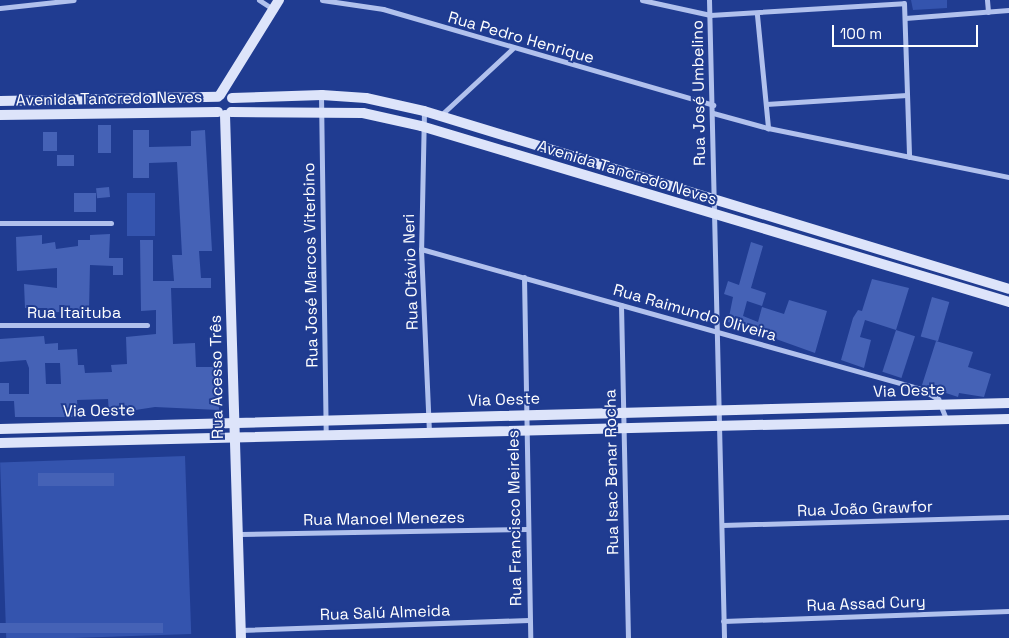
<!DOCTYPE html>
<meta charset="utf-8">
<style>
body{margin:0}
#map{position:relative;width:1009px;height:638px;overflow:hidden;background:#203c91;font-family:"Space Grotesk",sans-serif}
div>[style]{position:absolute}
.green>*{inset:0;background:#3454ae;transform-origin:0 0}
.building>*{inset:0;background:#4562b6;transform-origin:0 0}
.street>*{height:5px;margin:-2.5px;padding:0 2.5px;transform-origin:2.5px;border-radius:2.5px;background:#b1c1ed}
.secondary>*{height:10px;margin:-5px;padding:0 5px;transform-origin:5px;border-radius:5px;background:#dde4fa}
span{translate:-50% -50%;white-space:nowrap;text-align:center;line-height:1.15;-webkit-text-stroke:4px #203c91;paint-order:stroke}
.street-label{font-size:16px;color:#fff}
.scale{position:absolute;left:832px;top:25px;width:146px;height:22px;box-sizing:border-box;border:2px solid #fff;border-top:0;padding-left:6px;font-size:15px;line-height:18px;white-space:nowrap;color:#fff;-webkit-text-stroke:4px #203c91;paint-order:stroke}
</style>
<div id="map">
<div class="green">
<div style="clip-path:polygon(911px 0,947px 0,947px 8px,913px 10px)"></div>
<div style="left:127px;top:193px;width:28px;height:43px"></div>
<div style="left:185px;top:456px;width:178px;height:185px;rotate:88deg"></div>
</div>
<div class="building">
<div style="left:98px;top:125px;width:13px;height:28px"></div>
<div style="clip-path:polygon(evenodd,133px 130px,149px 130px,149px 147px,191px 146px,191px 131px,205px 130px,212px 251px,199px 251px,201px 278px,211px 278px,211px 288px,171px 288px,173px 344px,195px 343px,196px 367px,218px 367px,219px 410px,155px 407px,109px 414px,108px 399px,77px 400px,78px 417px,15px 417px,14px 401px,0 401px,0 383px,9px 383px,9px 394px,29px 394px,29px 368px,26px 360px,0 362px,0 339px,44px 336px,45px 344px,58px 343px,58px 350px,77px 349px,78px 365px,84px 365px,85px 373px,112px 372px,111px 365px,127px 364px,126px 337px,156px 334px,156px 310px,141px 311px,140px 240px,153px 240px,153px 281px,174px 281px,172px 255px,182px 255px,177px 162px,149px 163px,149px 178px,133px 178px,133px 130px,45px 363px,60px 363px,61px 384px,46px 384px,45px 363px)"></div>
<div style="left:43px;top:132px;width:14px;height:19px"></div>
<div style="left:57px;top:155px;width:17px;height:11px"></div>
<div style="left:109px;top:187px;width:10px;height:13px;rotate:84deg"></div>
<div style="left:96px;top:193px;width:19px;height:22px;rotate:90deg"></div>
<div style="clip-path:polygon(110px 234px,109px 258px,123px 258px,123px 275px,113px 275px,113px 266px,90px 265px,89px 310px,44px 313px,44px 308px,25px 308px,24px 284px,57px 288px,57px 268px,17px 271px,16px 237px,42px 235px,42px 244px,55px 242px,56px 249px,78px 246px,78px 240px,90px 240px,90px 235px)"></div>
<div style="clip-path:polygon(751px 242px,763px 246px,751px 288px,766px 293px,762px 306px,747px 301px,743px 316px,758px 322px,762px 307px,784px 314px,789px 300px,827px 311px,815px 353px,728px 322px,733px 297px,724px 294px,728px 281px,739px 285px)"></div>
<div style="clip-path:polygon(872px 279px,909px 288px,896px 330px,865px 320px,860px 337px,871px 340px,864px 368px,841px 360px,853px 318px,858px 310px,862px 311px)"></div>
<div style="left:932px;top:297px;width:18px;height:41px;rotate:16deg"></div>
<div style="left:896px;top:330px;width:20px;height:44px;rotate:18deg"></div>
<div style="clip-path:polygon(936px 341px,973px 352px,968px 367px,991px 374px,984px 397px,959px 393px,958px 397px,922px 385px)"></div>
<div style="left:38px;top:473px;width:76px;height:13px"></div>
<div style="left:163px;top:623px;width:10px;height:163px;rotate:90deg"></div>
</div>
<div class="street">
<div style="left:259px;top:0;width:17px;rotate:33deg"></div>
<div style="left:322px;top:0;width:62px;rotate:8.4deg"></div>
<div style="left:383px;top:9px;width:344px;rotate:16.2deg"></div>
<div style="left:642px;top:0;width:70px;rotate:12.4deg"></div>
<div style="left:710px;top:15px;width:194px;rotate:-3.5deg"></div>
<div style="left:904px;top:3px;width:154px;rotate:88.1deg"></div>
<div style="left:709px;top:0;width:638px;rotate:88.65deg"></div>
<div style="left:987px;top:0;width:12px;rotate:85deg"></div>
<div style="left:0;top:8px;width:74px;rotate:-6.2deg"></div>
<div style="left:757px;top:15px;width:114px;rotate:84.4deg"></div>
<div style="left:905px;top:18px;width:104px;rotate:-4.4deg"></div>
<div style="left:321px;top:95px;width:340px;rotate:89.2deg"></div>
<div style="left:766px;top:104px;width:141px;rotate:-3.7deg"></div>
<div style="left:424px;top:111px;width:138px;rotate:91.2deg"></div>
<div style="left:421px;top:249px;width:183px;rotate:87.5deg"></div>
<div style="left:713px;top:113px;width:57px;rotate:15.3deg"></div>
<div style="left:768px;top:128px;width:246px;rotate:11.5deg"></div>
<div style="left:441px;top:115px;width:97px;rotate:-42.9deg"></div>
<div style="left:0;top:223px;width:111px"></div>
<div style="left:421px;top:249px;width:519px;rotate:15.64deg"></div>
<div style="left:921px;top:389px;width:20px;rotate:30deg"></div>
<div style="left:938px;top:399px;width:22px;rotate:68deg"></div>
<div style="left:524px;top:277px;width:361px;rotate:89deg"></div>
<div style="left:621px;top:305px;width:333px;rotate:88.8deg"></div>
<div style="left:0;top:325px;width:147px"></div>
<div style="left:722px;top:525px;width:287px;rotate:-1.6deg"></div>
<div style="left:240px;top:534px;width:288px;rotate:-1deg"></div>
<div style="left:723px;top:621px;width:286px;rotate:-2deg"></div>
<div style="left:241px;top:630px;width:288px;rotate:-2deg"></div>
</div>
<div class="secondary">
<div style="left:220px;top:95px;width:112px;rotate:-58.2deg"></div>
<div style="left:232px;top:98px;width:90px;rotate:-1.9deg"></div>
<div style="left:322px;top:95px;width:44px;rotate:3.9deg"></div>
<div style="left:366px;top:98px;width:59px;rotate:12.6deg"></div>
<div style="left:424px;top:111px;width:611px;rotate:16.92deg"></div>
<div style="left:0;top:101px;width:218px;rotate:-1.1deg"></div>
<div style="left:231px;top:112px;width:132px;rotate:0.4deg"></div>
<div style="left:363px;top:113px;width:59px;rotate:12.6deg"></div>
<div style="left:421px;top:126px;width:614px;rotate:16.66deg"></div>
<div style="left:0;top:115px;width:218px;rotate:-0.8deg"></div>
<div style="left:225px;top:115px;width:523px;rotate:88.25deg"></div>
<div style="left:0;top:429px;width:1009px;rotate:-1.48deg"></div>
<div style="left:0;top:443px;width:1009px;rotate:-1.36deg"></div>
</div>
<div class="street-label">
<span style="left:521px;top:38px;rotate:16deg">Rua Pedro Henrique</span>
<span style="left:699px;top:93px;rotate:-91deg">Rua José Umbelino</span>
<span style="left:109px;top:99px;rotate:-1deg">Avenida Tancredo Neves</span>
<span style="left:627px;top:173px;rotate:17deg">Avenida Tancredo Neves</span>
<span style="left:311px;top:265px;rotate:-91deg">Rua José Marcos Viterbino</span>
<span style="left:411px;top:272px;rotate:-92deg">Rua Otávio Neri</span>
<span style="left:74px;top:313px">Rua Itaituba</span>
<span style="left:695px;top:313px;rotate:16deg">Rua Raimundo Oliveira</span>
<span style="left:217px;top:377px;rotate:-91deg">Rua Acesso Três</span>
<span style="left:909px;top:391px;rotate:-2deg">Via Oeste</span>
<span style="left:504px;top:400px;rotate:-2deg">Via Oeste</span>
<span style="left:99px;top:411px;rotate:-1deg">Via Oeste</span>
<span style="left:612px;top:472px;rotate:-91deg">Rua Isac Benar Rocha</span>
<span style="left:865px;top:509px;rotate:-2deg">Rua João Grawfor</span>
<span style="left:515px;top:518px;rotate:-91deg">Rua Francisco Meireles</span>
<span style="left:384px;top:519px;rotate:-1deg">Rua Manoel Menezes</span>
<span style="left:866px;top:604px;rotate:-2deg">Rua Assad Cury</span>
<span style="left:385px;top:613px;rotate:-2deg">Rua Salú Almeida</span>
</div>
<div class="scale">100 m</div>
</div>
